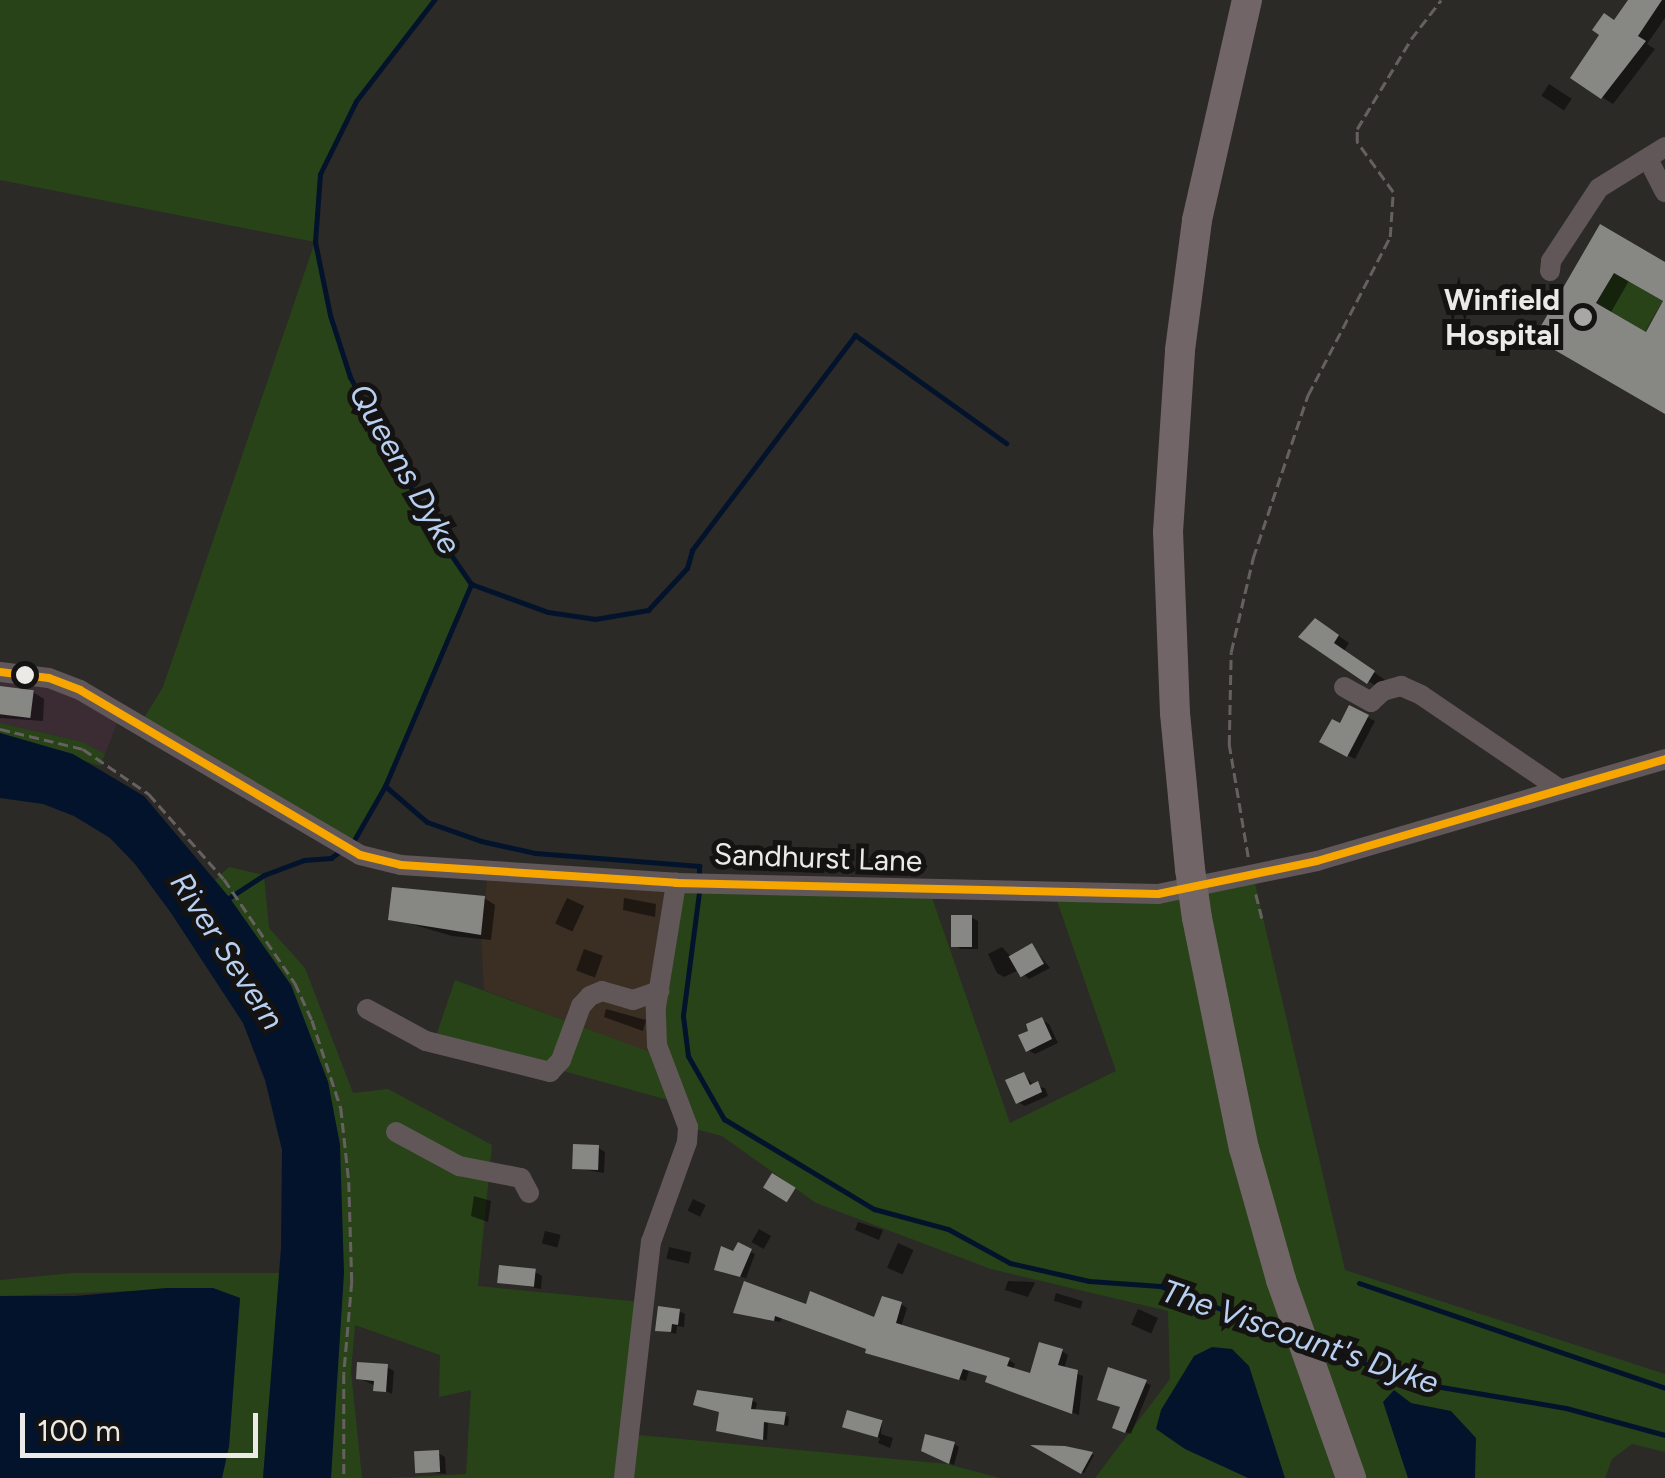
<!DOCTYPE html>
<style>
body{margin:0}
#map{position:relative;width:1665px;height:1478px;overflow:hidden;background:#2b2a27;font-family:Figtree,sans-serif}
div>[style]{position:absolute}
.commercial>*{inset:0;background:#3b2c33}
.industrial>*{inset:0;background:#3b2e23}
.green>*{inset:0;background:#294319;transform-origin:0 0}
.water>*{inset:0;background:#04132c}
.shadow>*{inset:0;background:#0007;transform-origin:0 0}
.stream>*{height:5px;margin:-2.5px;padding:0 2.5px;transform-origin:2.5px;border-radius:2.5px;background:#04132c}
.building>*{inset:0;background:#878784;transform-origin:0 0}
.path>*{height:2.5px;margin-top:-1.25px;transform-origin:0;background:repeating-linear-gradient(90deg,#666060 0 10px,transparent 0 15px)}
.minor>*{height:20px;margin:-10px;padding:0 10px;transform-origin:10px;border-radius:10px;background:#615759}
.highway>*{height:30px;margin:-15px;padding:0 15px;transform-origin:15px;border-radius:15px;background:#726568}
.highway-bridge>*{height:30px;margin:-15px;padding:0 15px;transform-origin:15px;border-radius:15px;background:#726568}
.bus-1>*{height:8px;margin:-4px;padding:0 4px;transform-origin:4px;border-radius:4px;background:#f7a600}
.dots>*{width:28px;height:28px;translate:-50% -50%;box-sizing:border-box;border:5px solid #141311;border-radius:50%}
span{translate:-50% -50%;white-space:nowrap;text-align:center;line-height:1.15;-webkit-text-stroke:10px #141311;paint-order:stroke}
.poi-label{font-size:30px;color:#ebeae7;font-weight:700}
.right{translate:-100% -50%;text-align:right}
.street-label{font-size:30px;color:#ebeae7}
.water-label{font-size:32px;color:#b7cff0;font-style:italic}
.scale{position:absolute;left:20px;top:1413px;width:238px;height:45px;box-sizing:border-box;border:5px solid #ebeae7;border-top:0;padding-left:12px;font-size:30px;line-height:35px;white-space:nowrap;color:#ebeae7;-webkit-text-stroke:8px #141311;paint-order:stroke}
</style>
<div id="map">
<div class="commercial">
<div style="clip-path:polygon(0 672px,122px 711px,105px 754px,83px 742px,0 723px)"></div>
</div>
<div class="industrial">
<div style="clip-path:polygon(488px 870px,676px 883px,662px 1057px,484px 990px,481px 935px)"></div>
</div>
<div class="green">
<div style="clip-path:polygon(0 0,434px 0,356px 101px,320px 174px,315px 242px,330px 315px,350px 377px,434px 530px,471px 584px,385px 786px,359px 836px,345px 847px,141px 723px,163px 687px,315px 242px,0 180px)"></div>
<div style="left:1614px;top:273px;width:56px;height:35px;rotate:30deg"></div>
<div style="clip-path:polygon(0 723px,83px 742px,105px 754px,100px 766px,0 733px)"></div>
<div style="clip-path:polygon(229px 867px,264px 875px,269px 928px,305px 968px,353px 1093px,388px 1089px,492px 1145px,478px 1286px,641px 1302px,628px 1434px,947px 1464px,1000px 1478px,390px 1478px,466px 1474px,471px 1390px,439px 1397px,440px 1355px,355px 1325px,351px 1372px,362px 1478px,331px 1478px,340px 1145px,328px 1082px,291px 985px,215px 880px)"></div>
<div style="clip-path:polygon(1253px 875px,1345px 1270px,1665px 1374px,1665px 1452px,1632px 1444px,1612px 1459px,1605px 1478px,1095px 1478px,1170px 1379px,1168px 1311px,991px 1269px,816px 1203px,722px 1136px,688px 1127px,679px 1103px,436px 1036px,455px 980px,661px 1056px,676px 883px,930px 892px,1010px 1123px,1116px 1071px,1055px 895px)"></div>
<div style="clip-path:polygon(73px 1273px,280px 1273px,263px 1478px,222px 1478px,229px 1446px,240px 1298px,213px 1288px,0 1296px,0 1280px)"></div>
</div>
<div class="water">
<div style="clip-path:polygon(0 733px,73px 754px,144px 796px,229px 897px,291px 985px,328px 1082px,340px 1145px,344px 1273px,331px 1478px,263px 1478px,281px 1248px,282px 1150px,265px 1080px,243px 1023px,171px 913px,135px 864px,110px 838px,74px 816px,43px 804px,0 798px)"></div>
<div style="clip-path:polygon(166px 1288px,213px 1288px,240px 1298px,229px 1446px,222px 1478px,0 1478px,0 1296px,75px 1296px)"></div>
<div style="clip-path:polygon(1212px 1347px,1232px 1349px,1249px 1366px,1285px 1478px,1248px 1478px,1185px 1449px,1156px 1429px,1161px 1410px,1194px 1356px)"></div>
<div style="clip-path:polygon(1394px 1390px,1411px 1403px,1451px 1411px,1476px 1438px,1475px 1478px,1408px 1478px,1383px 1402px)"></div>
</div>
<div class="shadow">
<div style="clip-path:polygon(1632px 0,1665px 0,1665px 18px,1647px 44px,1655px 49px,1613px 104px,1602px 97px,1616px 23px)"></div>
<div style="left:1549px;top:84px;width:27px;height:14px;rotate:33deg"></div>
<div style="clip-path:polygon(1601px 227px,1665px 265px,1665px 300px,1630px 279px,1610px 314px,1647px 335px,1665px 304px,1665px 411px,1537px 337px)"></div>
<div style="clip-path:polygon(1327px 628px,1349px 643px,1344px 651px,1385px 680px,1379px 688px,1302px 637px)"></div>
<div style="clip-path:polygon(0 689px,33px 692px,44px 699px,43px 721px,0 718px)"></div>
<div style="clip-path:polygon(1350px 709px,1375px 721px,1355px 759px,1323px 742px,1341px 726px)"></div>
<div style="clip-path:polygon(484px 898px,495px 905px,491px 940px,452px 936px,391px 918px)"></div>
<div style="left:567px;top:898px;width:19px;height:28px;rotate:25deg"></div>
<div style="clip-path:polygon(624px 898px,656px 904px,655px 917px,623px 910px)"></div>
<div style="clip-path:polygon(971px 917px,978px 921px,978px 949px,961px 949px,954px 945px)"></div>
<div style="clip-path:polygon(1032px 946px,1050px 968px,1029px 979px,1019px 970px,1004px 977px,997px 973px,988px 954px,1002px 947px,1012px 958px)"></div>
<div style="left:584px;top:949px;width:20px;height:23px;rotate:20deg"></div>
<div style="clip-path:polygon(606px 1009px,646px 1020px,643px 1031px,604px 1017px)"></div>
<div style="clip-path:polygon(1042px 1020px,1049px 1024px,1058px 1043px,1035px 1054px,1028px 1050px)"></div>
<div style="clip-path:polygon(1024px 1074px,1034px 1086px,1045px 1088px,1048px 1096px,1025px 1106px,1018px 1102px)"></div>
<div style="clip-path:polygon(598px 1148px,605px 1152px,604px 1173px,575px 1168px)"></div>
<div style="clip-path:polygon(474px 1196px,491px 1201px,488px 1222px,471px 1216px)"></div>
<div style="left:693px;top:1199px;width:14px;height:13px;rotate:25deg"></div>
<div style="clip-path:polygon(858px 1222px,883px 1230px,879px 1240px,855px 1230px)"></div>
<div style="left:759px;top:1229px;width:14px;height:15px;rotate:30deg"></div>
<div style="left:545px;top:1231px;width:16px;height:13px;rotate:14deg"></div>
<div style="left:898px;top:1243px;width:17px;height:27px;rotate:24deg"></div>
<div style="clip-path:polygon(739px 1246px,755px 1254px,746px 1278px,721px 1272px)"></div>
<div style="left:669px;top:1247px;width:23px;height:12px;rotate:13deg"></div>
<div style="clip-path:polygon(535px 1272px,542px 1276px,541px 1289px,499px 1281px)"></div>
<div style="clip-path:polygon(1008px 1281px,1033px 1282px,1035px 1283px,1028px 1297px,1005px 1290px)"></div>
<div style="left:1056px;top:1293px;width:28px;height:8px;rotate:17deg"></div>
<div style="clip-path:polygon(901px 1304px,907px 1308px,901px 1327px,1009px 1360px,1015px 1364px,1013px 1370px,1032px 1377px,1062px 1351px,1068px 1355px,1064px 1369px,1083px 1376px,1079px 1415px,994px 1385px,990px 1376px,969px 1370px,966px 1381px,874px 1355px,869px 1349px,782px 1318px,780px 1322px,736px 1312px,808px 1307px,876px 1320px)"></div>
<div style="left:1138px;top:1309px;width:22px;height:17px;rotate:24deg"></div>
<div style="clip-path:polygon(679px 1311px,685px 1314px,684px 1327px,677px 1326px,676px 1334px,657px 1329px)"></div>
<div style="clip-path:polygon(387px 1367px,394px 1371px,392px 1394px,359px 1378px)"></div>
<div style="clip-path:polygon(1110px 1370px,1151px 1385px,1131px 1434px,1120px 1430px,1122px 1407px)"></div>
<div style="clip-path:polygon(752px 1400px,757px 1403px,755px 1412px,785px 1415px,789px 1417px,788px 1426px,768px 1422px,767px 1440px,723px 1432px,721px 1412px)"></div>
<div style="clip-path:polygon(882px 1423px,881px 1434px,893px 1438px,890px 1448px,878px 1443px,880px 1438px,846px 1428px)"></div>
<div style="clip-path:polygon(954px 1444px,959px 1447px,954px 1465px,937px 1459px)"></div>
<div style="clip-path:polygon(1040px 1448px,1064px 1449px,1094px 1455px,1084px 1473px)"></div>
<div style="clip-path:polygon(438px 1453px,445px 1457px,446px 1474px,417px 1471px)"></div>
</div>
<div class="stream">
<div style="left:471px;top:584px;width:82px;rotate:20deg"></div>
<div style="left:548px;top:612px;width:48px;rotate:8.5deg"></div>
<div style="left:595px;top:619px;width:54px;rotate:-9.6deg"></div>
<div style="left:648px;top:610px;width:57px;rotate:-47.1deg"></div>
<div style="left:687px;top:568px;width:19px;rotate:-74deg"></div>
<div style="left:692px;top:550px;width:270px;rotate:-52.8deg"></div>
<div style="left:855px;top:335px;width:186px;rotate:35.6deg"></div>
<div style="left:385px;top:786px;width:55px;rotate:40.6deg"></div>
<div style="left:427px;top:822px;width:57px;rotate:19.4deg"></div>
<div style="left:481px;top:841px;width:55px;rotate:12.5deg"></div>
<div style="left:535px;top:853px;width:165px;rotate:4.5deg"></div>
<div style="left:699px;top:866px;width:15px;rotate:90deg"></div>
<div style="left:353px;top:842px;width:64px;rotate:-60.3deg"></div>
<div style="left:385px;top:786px;width:220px;rotate:-66.9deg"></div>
<div style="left:471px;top:584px;width:65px;rotate:-124.4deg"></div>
<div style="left:434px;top:530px;width:175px;rotate:-118.8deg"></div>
<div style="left:350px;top:377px;width:65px;rotate:-107.9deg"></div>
<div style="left:330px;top:315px;width:75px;rotate:-101.6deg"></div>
<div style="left:315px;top:242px;width:68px;rotate:-85.8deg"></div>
<div style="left:320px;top:174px;width:81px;rotate:-63.7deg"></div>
<div style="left:356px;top:101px;width:128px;rotate:-52.3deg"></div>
<div style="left:699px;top:892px;width:125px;rotate:97.4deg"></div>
<div style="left:683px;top:1016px;width:40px;rotate:82.9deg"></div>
<div style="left:688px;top:1056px;width:73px;rotate:60.3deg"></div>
<div style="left:724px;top:1119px;width:175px;rotate:31deg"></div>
<div style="left:874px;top:1209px;width:77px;rotate:15.1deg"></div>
<div style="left:948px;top:1229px;width:71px;rotate:28.7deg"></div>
<div style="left:1010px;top:1263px;width:81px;rotate:12.8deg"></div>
<div style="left:1089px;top:1281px;width:71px;rotate:4deg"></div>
<div style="left:1160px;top:1286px;width:136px;rotate:20.7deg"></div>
<div style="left:224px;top:901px;width:48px;rotate:-33deg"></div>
<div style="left:264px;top:875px;width:43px;rotate:-20.6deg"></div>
<div style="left:304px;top:860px;width:27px;rotate:-4deg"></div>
<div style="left:331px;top:858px;width:11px;rotate:-38deg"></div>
<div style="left:1359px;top:1283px;width:324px;rotate:18.9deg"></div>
<div style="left:1316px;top:1345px;width:108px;rotate:20.6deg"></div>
<div style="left:1417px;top:1383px;width:151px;rotate:9.5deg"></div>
<div style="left:1566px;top:1408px;width:103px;rotate:15.3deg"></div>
</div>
<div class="building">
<div style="clip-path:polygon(1628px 0,1662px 0,1638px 36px,1646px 41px,1601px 99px,1570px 78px,1599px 35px,1592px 30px,1604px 13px,1614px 20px)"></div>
<div style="clip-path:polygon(evenodd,1600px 224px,1665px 262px,1665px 414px,1534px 338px,1600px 224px,1614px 273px,1663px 301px,1646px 332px,1596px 303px,1614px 273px)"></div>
<div style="clip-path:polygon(1315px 618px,1339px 635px,1334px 643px,1375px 671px,1367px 684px,1298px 637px)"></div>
<div style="left:0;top:686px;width:34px;height:28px;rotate:7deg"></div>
<div style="clip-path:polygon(1349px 705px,1369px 715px,1347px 757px,1319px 742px,1332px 719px,1340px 723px)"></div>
<div style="clip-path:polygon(392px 887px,485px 896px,481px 935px,388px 920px)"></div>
<div style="left:951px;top:915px;width:21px;height:32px"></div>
<div style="left:1032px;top:943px;width:24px;height:27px;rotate:60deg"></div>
<div style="clip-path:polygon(1042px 1017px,1052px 1039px,1026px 1052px,1018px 1035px,1028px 1031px,1026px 1024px)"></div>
<div style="clip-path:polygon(1024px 1072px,1030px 1085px,1038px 1081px,1042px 1092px,1016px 1104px,1005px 1080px)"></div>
<div style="left:573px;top:1144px;width:26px;height:25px;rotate:2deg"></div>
<div style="left:772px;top:1173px;width:28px;height:17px;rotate:32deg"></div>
<div style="clip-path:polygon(738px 1242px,752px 1249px,740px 1277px,714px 1270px,721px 1246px,733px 1251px)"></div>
<div style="left:499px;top:1265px;width:37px;height:18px;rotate:6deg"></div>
<div style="clip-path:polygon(744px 1281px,806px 1304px,810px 1291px,874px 1317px,882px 1296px,902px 1302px,896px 1323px,1010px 1358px,1007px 1366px,1030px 1373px,1039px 1342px,1063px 1349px,1058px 1365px,1078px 1370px,1072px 1414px,985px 1382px,987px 1376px,963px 1369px,959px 1380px,865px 1353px,866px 1349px,775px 1316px,774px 1321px,733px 1313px)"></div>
<div style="clip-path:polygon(658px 1306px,680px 1309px,678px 1325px,672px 1324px,671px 1332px,655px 1331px)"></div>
<div style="clip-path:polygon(357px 1362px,388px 1364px,386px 1392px,373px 1391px,374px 1381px,356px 1379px)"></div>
<div style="clip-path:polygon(1108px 1367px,1147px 1380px,1125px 1433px,1112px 1428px,1120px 1407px,1097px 1400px)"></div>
<div style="clip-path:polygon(697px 1390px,753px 1398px,751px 1409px,786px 1412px,784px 1425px,764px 1422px,763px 1440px,716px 1431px,719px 1412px,693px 1405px)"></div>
<div style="left:847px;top:1410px;width:37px;height:18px;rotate:16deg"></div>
<div style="clip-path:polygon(925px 1434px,955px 1442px,949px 1464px,921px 1451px)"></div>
<div style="clip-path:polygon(1030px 1445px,1065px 1446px,1093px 1452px,1081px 1474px)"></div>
<div style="left:439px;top:1450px;width:22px;height:25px;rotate:87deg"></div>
</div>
<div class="path">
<div style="left:0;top:729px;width:85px;rotate:13.5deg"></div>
<div style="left:83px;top:749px;width:80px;rotate:34.3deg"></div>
<div style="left:149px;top:794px;width:113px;rotate:48.6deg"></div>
<div style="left:224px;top:879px;width:126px;rotate:55.7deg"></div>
<div style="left:295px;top:983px;width:41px;rotate:65.3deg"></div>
<div style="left:312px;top:1020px;width:93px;rotate:71.8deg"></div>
<div style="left:341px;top:1108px;width:74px;rotate:83.8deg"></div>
<div style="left:349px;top:1182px;width:100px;rotate:88.3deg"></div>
<div style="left:352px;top:1282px;width:92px;rotate:95deg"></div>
<div style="left:344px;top:1374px;width:104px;rotate:90deg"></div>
<div style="left:1248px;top:857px;width:114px;rotate:-99.6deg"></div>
<div style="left:1229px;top:745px;width:93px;rotate:-88.8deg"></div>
<div style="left:1231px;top:652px;width:97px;rotate:-76.8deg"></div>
<div style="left:1253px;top:558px;width:172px;rotate:-71.4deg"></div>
<div style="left:1308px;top:395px;width:178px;rotate:-62.6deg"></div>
<div style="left:1390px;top:237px;width:45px;rotate:-86.2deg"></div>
<div style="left:1393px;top:192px;width:62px;rotate:-125.8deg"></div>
<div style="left:1357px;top:142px;width:13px;rotate:-90deg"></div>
<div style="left:1357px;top:129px;width:105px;rotate:-59deg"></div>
<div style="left:1411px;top:39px;width:49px;rotate:-52.4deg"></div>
<div style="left:1256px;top:894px;width:29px;rotate:76deg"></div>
</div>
<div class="minor">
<div style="left:1648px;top:159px;width:37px;rotate:63deg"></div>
<div style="left:1550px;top:271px;width:10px;rotate:-84deg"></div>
<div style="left:1551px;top:261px;width:87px;rotate:-56.7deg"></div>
<div style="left:1599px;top:188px;width:78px;rotate:-31.8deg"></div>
<div style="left:0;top:672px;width:49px;rotate:7deg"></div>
<div style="left:49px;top:678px;width:33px;rotate:21deg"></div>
<div style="left:80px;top:690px;width:325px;rotate:30.5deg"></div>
<div style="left:360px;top:855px;width:42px;rotate:13.7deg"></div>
<div style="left:401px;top:865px;width:276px;rotate:3.7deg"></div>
<div style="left:676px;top:883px;width:482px;rotate:1.3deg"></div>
<div style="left:1158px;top:894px;width:162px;rotate:-11.7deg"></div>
<div style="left:1317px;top:861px;width:363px;rotate:-16.3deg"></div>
<div style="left:1344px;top:687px;width:31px;rotate:29deg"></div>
<div style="left:1371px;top:702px;width:16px;rotate:-43deg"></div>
<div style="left:1383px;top:691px;width:19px;rotate:-16deg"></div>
<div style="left:1401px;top:686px;width:22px;rotate:24deg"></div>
<div style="left:1421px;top:695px;width:166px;rotate:34.2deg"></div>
<div style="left:367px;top:1009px;width:67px;rotate:28.5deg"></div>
<div style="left:426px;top:1041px;width:128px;rotate:14deg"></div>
<div style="left:550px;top:1072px;width:16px;rotate:-47deg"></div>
<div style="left:561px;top:1060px;width:58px;rotate:-69.7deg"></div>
<div style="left:581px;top:1006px;width:13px;rotate:-48deg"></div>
<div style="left:590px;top:996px;width:13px;rotate:-23deg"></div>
<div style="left:602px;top:991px;width:32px;rotate:16deg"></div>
<div style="left:633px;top:1000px;width:28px;rotate:-19deg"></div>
<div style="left:396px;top:1132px;width:72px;rotate:28.4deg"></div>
<div style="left:459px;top:1166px;width:63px;rotate:11deg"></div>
<div style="left:521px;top:1178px;width:17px;rotate:62deg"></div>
<div style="left:624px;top:1478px;width:238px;rotate:-83.5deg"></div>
<div style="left:651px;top:1242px;width:106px;rotate:-70.2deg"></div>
<div style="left:687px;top:1142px;width:15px;rotate:-86deg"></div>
<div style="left:688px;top:1127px;width:88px;rotate:-110.7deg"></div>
<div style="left:657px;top:1045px;width:38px;rotate:-92deg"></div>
<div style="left:656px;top:1007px;width:126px;rotate:-80.8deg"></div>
</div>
<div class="highway">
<div style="left:1190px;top:869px;width:157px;rotate:-95.5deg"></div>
<div style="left:1175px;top:713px;width:181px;rotate:-92.2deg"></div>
<div style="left:1168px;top:532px;width:182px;rotate:-86.2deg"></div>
<div style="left:1180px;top:350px;width:131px;rotate:-82.5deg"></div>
<div style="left:1197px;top:220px;width:226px;rotate:-77.2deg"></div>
<div style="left:1197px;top:918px;width:235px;rotate:78.5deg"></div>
<div style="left:1244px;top:1148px;width:137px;rotate:74.3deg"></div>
<div style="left:1281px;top:1280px;width:210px;rotate:70.5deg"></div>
</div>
<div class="highway-bridge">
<div style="left:1190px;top:869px;width:49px;rotate:81.9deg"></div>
</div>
<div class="bus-1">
<div style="left:0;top:672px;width:49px;rotate:7deg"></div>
<div style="left:49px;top:678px;width:33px;rotate:21deg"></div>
<div style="left:80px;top:690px;width:325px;rotate:30.5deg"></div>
<div style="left:360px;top:855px;width:42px;rotate:13.7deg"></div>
<div style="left:401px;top:865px;width:276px;rotate:3.7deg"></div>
<div style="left:676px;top:883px;width:482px;rotate:1.3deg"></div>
<div style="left:1158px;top:894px;width:162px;rotate:-11.7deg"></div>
<div style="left:1317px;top:861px;width:363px;rotate:-16.3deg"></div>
</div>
<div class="dots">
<div style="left:1583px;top:317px;background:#a8a7a4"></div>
<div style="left:25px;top:675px;background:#ebeae7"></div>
</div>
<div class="poi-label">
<span class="right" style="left:1560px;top:317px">Winfield<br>Hospital</span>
</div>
<div class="street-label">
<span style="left:818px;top:858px;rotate:2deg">Sandhurst Lane</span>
</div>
<div class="water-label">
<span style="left:405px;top:469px;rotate:60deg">Queens Dyke</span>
<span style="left:227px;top:951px;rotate:57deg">River Severn</span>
<span style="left:1300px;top:1337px;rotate:19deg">The Viscount's Dyke</span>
</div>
<div class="scale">100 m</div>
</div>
